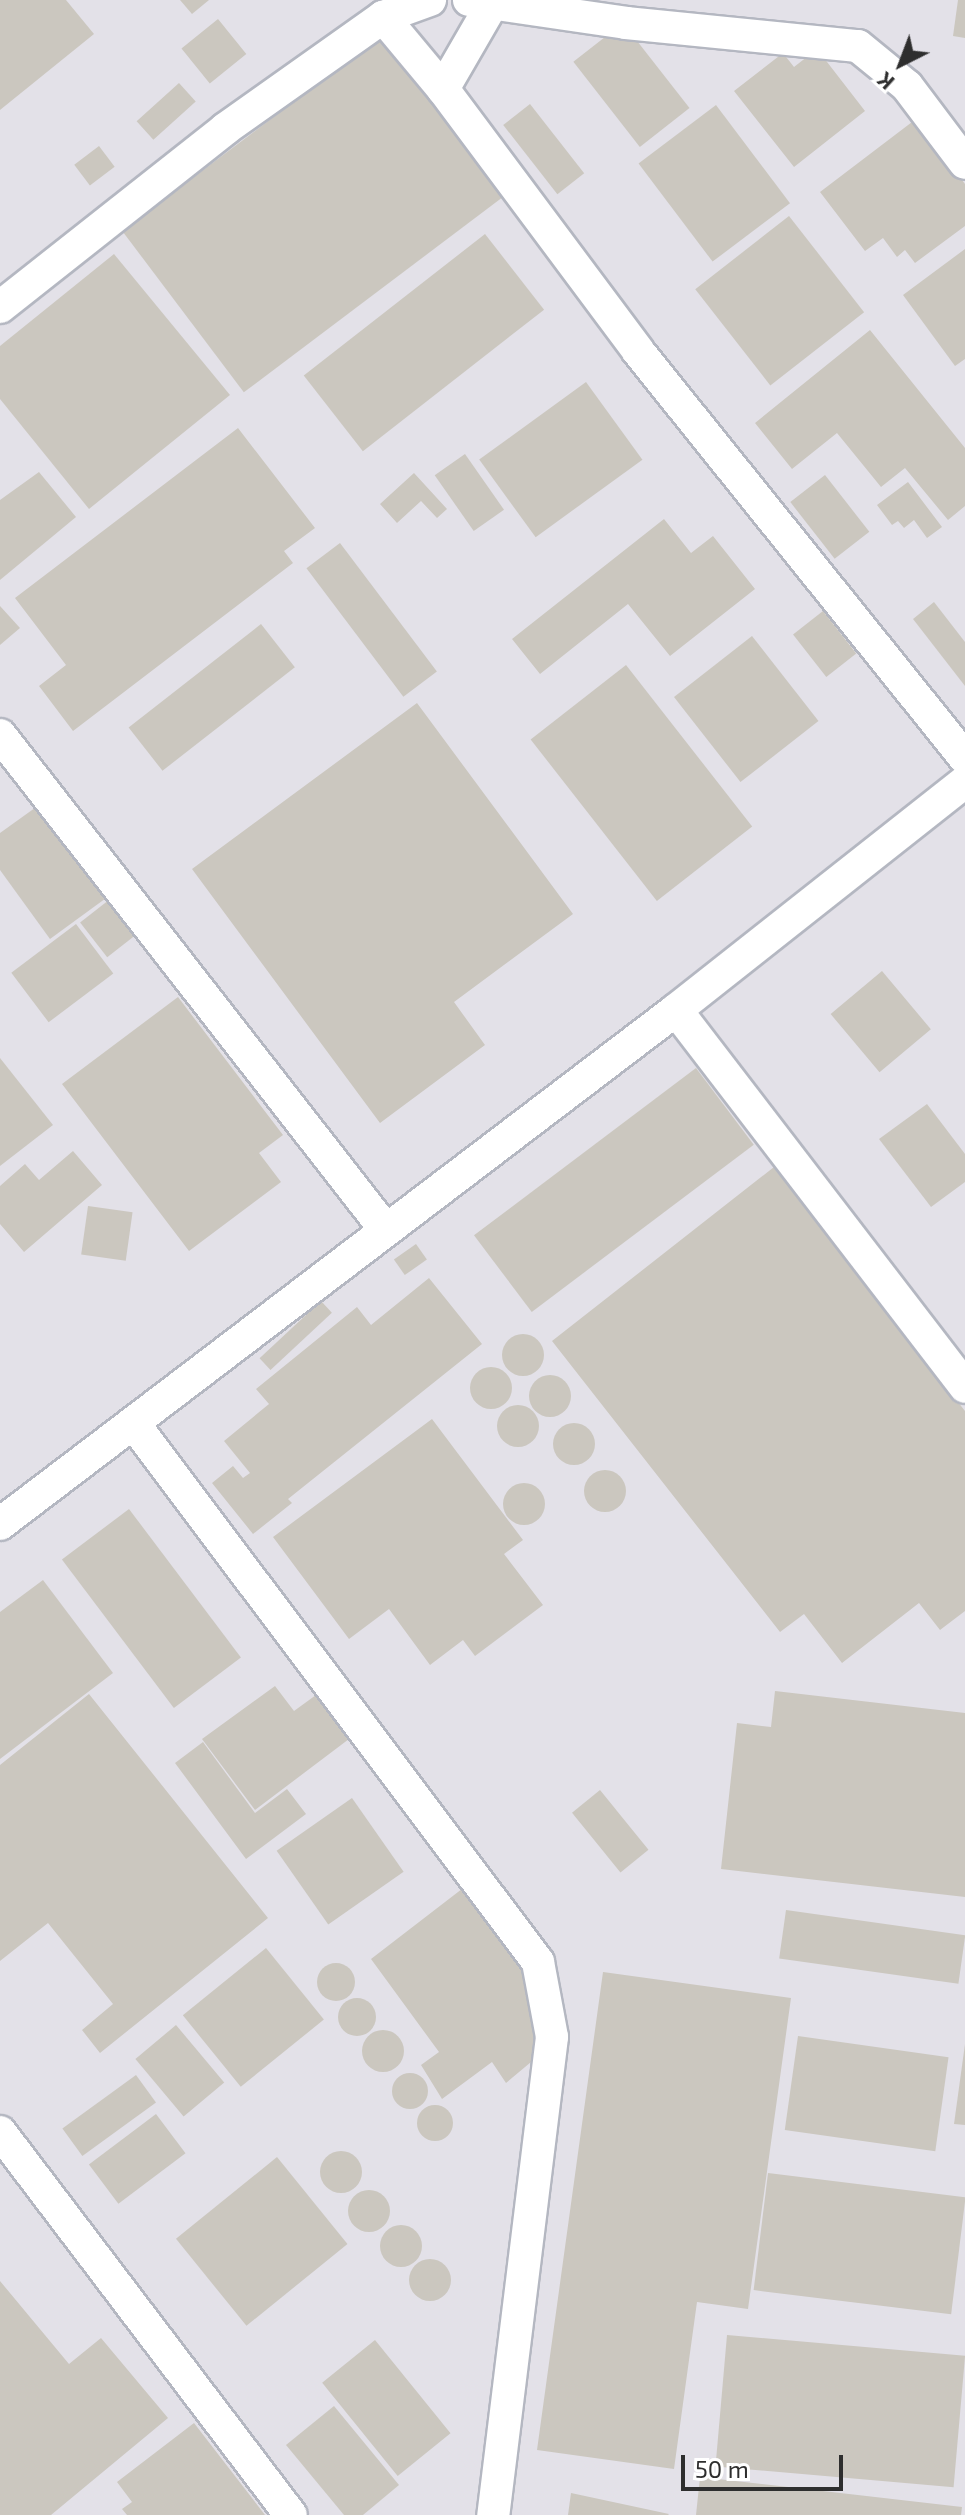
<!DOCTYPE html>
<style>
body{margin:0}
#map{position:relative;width:965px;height:2515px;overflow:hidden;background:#efe9e1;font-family:"Exo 2",sans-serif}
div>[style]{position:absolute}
.industrial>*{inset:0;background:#e3e1e8;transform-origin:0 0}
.building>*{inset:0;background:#cbc7bf;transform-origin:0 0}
.round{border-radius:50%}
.roads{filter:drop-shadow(2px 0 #b4b7c1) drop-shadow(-2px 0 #b4b7c1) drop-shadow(0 2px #b4b7c1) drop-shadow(0 -2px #b4b7c1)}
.minor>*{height:32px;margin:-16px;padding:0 16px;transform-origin:16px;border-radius:16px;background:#fff}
span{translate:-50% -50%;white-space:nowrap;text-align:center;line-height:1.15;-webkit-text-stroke:8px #fff;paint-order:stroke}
.north{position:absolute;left:861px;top:24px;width:80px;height:80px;-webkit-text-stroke:6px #fff;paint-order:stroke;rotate:222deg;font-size:22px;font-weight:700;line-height:32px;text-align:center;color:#2e2e2e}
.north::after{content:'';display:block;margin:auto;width:28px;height:36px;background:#2e2e2e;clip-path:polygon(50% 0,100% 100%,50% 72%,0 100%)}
.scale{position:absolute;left:681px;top:2455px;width:162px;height:36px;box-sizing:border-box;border:4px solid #2e2e2e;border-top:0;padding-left:10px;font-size:24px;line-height:28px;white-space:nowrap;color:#2e2e2e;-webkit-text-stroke:6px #fff;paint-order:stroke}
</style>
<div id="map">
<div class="industrial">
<div style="left:0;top:0;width:965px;height:2515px"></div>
</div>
<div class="building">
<div style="clip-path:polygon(0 0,66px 0,94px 34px,0 110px)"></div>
<div style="clip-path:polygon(180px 0,209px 0,192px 14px)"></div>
<div style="clip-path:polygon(958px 0,965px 0,965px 38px,953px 36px)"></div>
<div style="left:218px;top:19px;width:45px;height:47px;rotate:51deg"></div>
<div style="left:623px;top:23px;width:108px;height:63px;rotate:52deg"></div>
<div style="left:385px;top:33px;width:202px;height:329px;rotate:53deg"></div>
<div style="clip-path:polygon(817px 49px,865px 111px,794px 167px,734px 91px,783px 53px,794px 67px)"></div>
<div style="left:179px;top:83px;width:25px;height:57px;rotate:48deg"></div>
<div style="left:530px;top:104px;width:88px;height:34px;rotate:52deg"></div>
<div style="left:716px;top:105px;width:123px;height:97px;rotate:53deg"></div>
<div style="clip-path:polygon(916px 119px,965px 184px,965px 226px,915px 263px,905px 250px,897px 257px,883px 238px,865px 251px,820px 192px)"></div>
<div style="left:99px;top:146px;width:26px;height:31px;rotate:53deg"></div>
<div style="left:789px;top:216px;width:122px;height:119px;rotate:52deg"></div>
<div style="left:485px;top:234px;width:96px;height:230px;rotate:52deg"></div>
<div style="clip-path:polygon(965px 249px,965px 359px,955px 366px,903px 295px)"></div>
<div style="clip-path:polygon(114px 254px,230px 395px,89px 509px,0 399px,0 346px)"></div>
<div style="clip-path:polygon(870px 330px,965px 448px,965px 506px,948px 520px,905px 468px,881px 487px,837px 433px,792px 469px,755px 423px)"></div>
<div style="left:586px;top:382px;width:96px;height:132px;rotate:54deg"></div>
<div style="clip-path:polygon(238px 428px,315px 528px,284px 551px,293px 563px,73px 731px,39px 686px,66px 665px,15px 598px)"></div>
<div style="left:465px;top:454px;width:68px;height:37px;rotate:55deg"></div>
<div style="clip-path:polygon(39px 472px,76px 517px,0 580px,0 500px)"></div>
<div style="clip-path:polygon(414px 473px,447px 509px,437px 518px,421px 501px,397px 523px,380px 504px)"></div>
<div style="left:825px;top:475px;width:72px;height:44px;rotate:52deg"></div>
<div style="clip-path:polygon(908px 482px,942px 527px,927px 538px,914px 520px,904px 528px,898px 521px,892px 525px,877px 505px)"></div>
<div style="clip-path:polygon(664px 519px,691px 553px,713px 536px,755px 589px,670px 656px,628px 604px,540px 674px,512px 639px)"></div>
<div style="left:340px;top:543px;width:161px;height:42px;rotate:53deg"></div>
<div style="clip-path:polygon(934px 602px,965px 642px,965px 686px,913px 619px)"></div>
<div style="clip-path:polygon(0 606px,20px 628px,0 645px)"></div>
<div style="left:823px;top:611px;width:54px;height:38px;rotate:52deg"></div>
<div style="left:261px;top:624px;width:55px;height:168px;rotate:52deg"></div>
<div style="left:752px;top:636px;width:108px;height:99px;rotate:52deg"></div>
<div style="left:626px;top:665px;width:205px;height:121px;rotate:52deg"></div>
<div style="clip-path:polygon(417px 703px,573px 914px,454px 1002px,485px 1045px,380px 1123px,192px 869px)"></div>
<div style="clip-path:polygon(46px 800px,113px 893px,50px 939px,0 870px,0 833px)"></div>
<div style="left:114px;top:896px;width:44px;height:43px;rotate:52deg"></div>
<div style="left:76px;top:924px;width:62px;height:81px;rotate:53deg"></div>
<div style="left:882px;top:971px;width:76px;height:67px;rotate:50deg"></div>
<div style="clip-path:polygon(178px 997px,283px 1135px,259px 1153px,281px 1182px,189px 1251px,62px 1084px)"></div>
<div style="clip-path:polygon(0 1058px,53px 1125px,0 1166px)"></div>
<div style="left:696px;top:1068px;width:96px;height:278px;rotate:53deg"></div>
<div style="clip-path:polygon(927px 1104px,965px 1154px,965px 1182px,931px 1207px,879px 1139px)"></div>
<div style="clip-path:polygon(73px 1151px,102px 1185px,24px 1252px,0 1224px,0 1186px,25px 1164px,39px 1180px)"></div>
<div style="clip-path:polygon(774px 1167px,965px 1411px,965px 1611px,940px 1630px,919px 1603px,842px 1663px,804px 1614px,780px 1632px,552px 1341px)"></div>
<div style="left:88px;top:1206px;width:45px;height:49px;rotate:8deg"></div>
<div style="left:416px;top:1244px;width:19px;height:27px;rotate:55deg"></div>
<div style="clip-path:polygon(429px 1278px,482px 1344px,288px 1499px,292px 1503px,253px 1534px,212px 1483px,233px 1466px,243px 1478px,250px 1473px,224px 1441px,269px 1404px,256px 1389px,357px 1307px,371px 1325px)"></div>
<div style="left:321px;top:1301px;width:16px;height:84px;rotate:47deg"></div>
<div class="round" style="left:502px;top:1334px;width:42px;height:42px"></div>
<div class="round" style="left:470px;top:1367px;width:42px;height:42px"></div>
<div class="round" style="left:529px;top:1375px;width:42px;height:42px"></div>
<div class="round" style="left:497px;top:1405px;width:42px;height:42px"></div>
<div style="clip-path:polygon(432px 1419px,523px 1540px,504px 1554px,543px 1605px,475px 1656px,463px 1640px,430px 1665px,389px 1609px,349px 1639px,273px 1537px)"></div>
<div class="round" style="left:553px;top:1423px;width:42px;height:42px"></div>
<div class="round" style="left:584px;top:1470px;width:42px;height:42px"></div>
<div class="round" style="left:503px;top:1483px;width:42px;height:42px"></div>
<div style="left:129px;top:1509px;width:186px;height:84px;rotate:53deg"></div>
<div style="clip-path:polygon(43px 1580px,113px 1673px,0 1759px,0 1612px)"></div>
<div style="clip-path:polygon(275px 1686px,294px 1711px,316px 1695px,349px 1739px,255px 1810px,202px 1739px)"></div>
<div style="clip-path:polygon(775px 1691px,965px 1713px,965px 1897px,721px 1869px,737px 1723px,771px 1727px)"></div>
<div style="clip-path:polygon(89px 1694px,268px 1918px,100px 2053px,82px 2030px,113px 2004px,48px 1923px,0 1961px,0 1765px)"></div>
<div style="clip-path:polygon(203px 1742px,255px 1813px,287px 1789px,306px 1814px,246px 1859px,175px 1763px)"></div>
<div style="left:600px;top:1790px;width:77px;height:36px;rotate:51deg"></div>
<div style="left:352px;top:1798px;width:90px;height:92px;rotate:55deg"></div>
<div style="clip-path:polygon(471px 1882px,532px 1969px,537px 2057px,506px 2083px,492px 2062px,442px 2099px,421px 2065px,439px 2052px,371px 1959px)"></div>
<div style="left:786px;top:1910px;width:181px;height:49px;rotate:8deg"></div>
<div style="left:266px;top:1948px;width:92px;height:107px;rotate:51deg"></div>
<div class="round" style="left:317px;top:1963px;width:38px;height:38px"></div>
<div style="clip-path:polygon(603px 1972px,791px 1998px,748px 2309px,697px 2302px,674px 2469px,537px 2450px)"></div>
<div class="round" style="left:338px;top:1998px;width:38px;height:38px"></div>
<div style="left:176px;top:2025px;width:75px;height:53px;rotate:50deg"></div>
<div class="round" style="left:362px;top:2030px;width:42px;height:42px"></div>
<div style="left:798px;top:2036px;width:152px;height:95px;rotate:8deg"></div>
<div style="clip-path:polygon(965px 2044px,965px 2125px,954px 2124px)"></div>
<div class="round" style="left:392px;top:2073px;width:36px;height:36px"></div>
<div style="left:136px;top:2075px;width:34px;height:91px;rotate:54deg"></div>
<div class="round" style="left:417px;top:2105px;width:36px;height:36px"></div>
<div style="left:156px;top:2114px;width:49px;height:84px;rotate:53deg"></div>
<div class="round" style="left:320px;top:2151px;width:42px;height:42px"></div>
<div style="left:277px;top:2157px;width:112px;height:130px;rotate:51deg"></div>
<div style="left:768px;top:2173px;width:199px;height:118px;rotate:7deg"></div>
<div class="round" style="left:348px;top:2190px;width:42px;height:42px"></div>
<div class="round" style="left:380px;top:2225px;width:42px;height:42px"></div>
<div class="round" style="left:409px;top:2259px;width:42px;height:42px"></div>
<div style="clip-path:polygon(0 2281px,69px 2364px,101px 2338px,168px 2418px,51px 2515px,0 2515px)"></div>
<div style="left:727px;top:2335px;width:239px;height:132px;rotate:5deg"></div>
<div style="left:375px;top:2340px;width:120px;height:68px;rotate:51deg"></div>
<div style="clip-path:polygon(334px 2406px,399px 2485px,363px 2515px,344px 2515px,286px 2445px)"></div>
<div style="clip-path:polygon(194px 2423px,265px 2515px,127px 2515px,122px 2509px,132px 2502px,117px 2482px)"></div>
<div style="clip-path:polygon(700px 2477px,962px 2507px,961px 2515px,696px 2515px)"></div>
<div style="clip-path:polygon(571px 2493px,669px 2514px,668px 2515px,568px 2515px)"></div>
</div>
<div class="roads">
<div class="minor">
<div style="left:469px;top:0;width:159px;rotate:8.3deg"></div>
<div style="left:626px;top:23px;width:233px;rotate:5.7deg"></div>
<div style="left:858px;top:46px;width:63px;rotate:39.2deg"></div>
<div style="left:907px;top:86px;width:96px;rotate:53deg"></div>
<div style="left:383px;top:17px;width:94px;rotate:50.2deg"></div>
<div style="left:443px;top:89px;width:327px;rotate:53.3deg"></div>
<div style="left:638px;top:351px;width:522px;rotate:51.22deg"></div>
<div style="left:443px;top:89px;width:98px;rotate:-60deg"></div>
<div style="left:0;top:307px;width:287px;rotate:-38.3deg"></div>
<div style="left:225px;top:129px;width:194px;rotate:-35.3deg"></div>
<div style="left:383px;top:17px;width:50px;rotate:-19.9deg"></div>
<div style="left:0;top:735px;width:626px;rotate:52.07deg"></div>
<div style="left:676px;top:1010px;width:475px;rotate:52.5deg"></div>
<div style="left:134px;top:1424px;width:673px;rotate:53.1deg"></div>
<div style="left:538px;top:1962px;width:76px;rotate:79.4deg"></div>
<div style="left:552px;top:2037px;width:482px;rotate:97deg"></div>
<div style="left:0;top:1524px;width:849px;rotate:-37.25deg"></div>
<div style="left:676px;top:1010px;width:368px;rotate:-38.3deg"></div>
<div style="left:0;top:2132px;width:481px;rotate:52.8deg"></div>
</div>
</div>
<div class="north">K</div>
<div class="scale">50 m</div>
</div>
